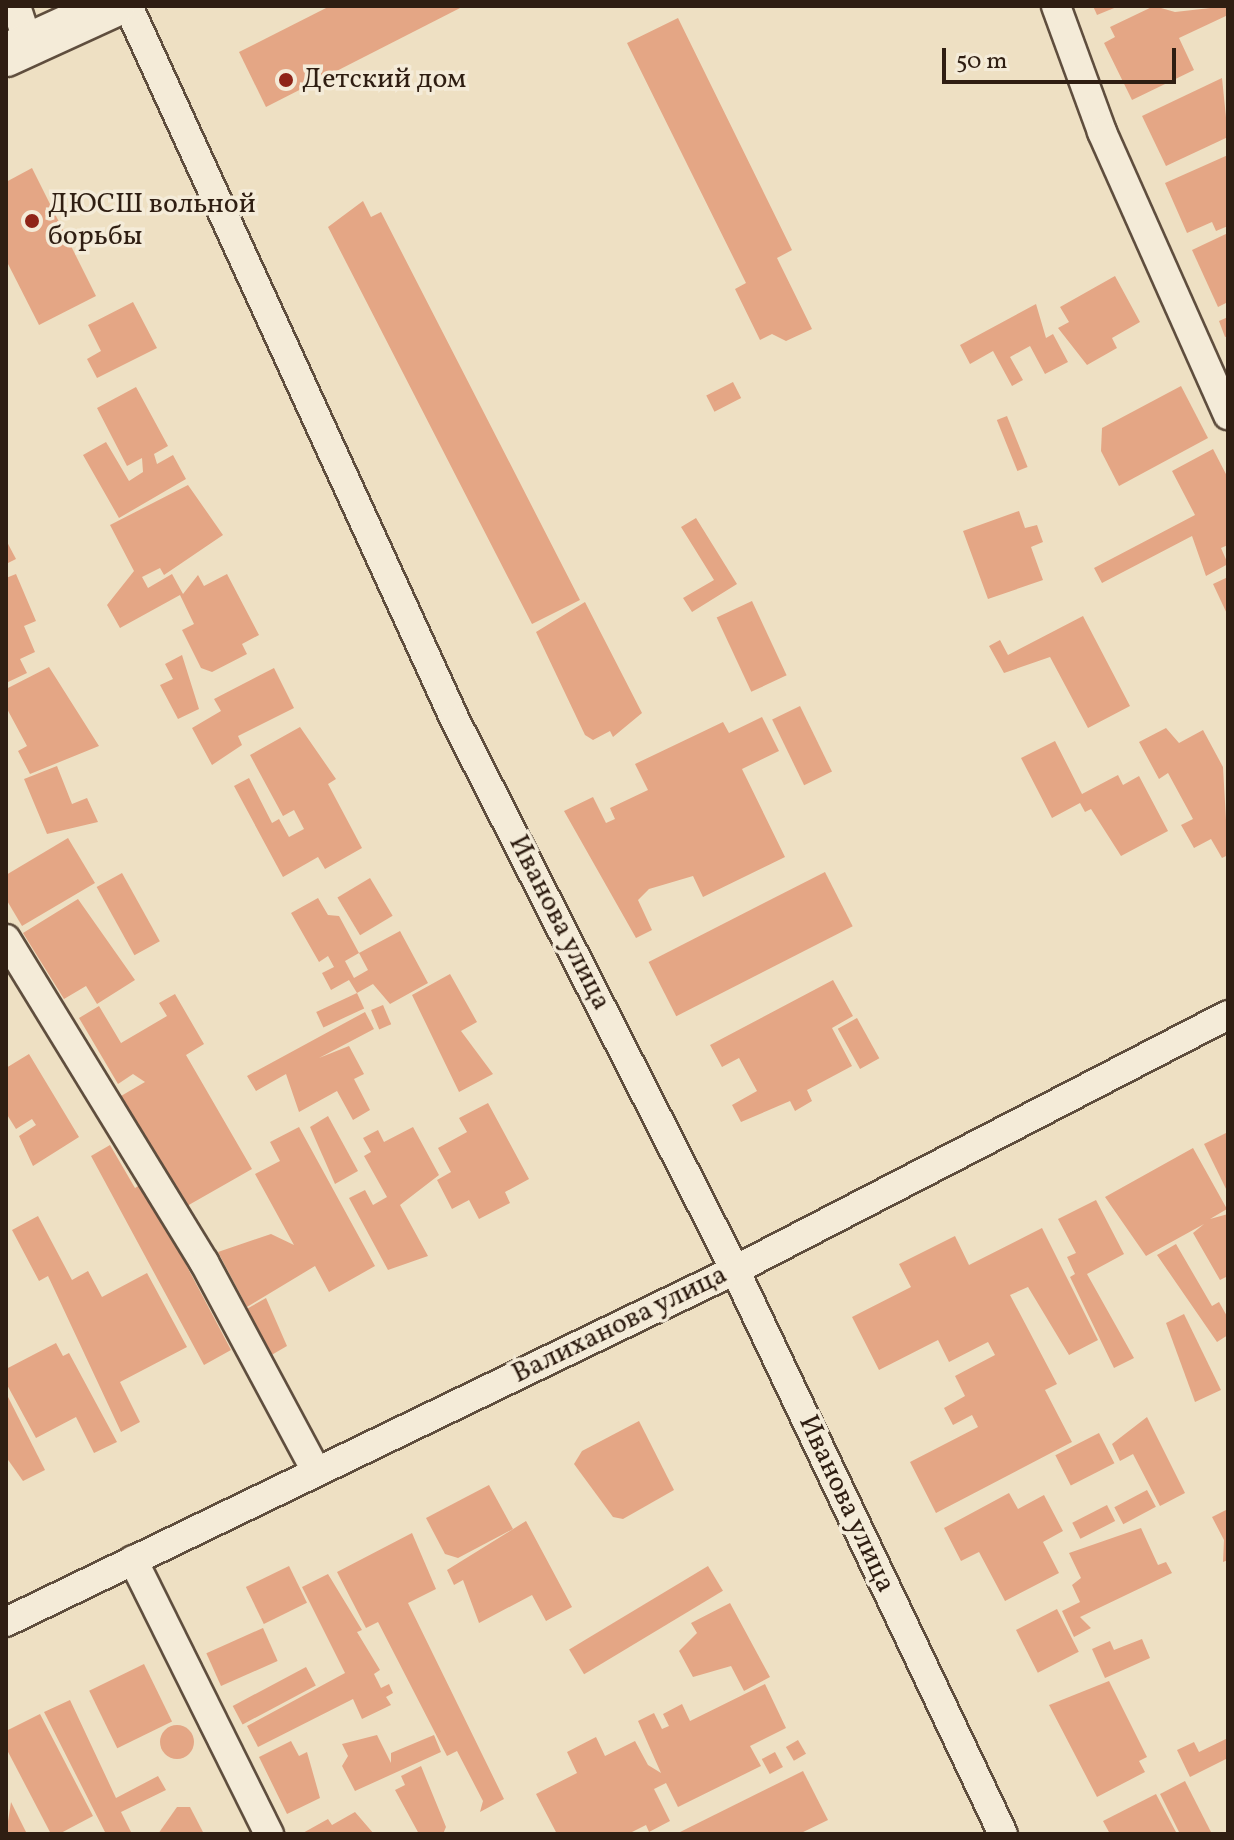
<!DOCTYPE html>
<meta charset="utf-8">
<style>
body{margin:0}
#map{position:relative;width:1234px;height:1840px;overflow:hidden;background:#eee0c3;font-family:Vollkorn,serif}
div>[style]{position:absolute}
.building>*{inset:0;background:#e4a685;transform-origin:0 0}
.round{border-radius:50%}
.roads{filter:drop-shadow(2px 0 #5f4e3e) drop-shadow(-2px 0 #5f4e3e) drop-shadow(0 2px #5f4e3e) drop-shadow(0 -2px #5f4e3e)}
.street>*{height:28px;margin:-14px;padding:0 14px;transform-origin:14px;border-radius:14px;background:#f4ebd8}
.secondary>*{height:42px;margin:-21px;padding:0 21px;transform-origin:21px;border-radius:21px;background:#f4ebd8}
.dots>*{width:22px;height:22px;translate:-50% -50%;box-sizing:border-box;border:4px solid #f4ebd8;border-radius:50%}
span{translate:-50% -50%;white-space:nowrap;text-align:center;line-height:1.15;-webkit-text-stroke:7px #f4ebd8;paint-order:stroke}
.poi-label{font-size:28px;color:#2f1e12}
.left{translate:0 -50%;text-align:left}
.street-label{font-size:28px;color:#2f1e12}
.frame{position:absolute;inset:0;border:8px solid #2f1e12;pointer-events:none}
.scale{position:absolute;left:942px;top:48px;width:234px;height:36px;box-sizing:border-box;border:4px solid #2f1e12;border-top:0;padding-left:10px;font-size:24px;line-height:28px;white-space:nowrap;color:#2f1e12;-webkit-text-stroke:6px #f4ebd8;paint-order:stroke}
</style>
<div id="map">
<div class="building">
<div style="clip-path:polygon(330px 6px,464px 6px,266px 107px,239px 52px)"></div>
<div style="clip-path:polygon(1093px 6px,1119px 6px,1097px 15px)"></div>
<div style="clip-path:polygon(1154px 6px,1175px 12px,1228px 6px,1228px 15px,1179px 38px,1194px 70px,1132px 100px,1104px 43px,1115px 37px,1110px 27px)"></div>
<div style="clip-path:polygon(678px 18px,792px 250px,777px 258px,812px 329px,786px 341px,772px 334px,760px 340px,735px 289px,746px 283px,627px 43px)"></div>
<div style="clip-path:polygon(1222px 78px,1228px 137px,1166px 166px,1142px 116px)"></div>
<div style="clip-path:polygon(1228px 155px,1228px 226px,1216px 231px,1212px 222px,1187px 233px,1165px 183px)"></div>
<div style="clip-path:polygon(32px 168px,96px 296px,39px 325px,6px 260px,6px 182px)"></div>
<div style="clip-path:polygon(363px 201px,371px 217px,381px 212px,580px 600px,532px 624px,328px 227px)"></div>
<div style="clip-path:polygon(1228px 233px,1228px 302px,1218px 307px,1192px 250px)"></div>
<div style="clip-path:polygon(1115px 276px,1140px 322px,1112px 338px,1117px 348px,1087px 365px,1058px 328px,1069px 322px,1060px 307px)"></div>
<div style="clip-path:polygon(133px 302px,157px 348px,97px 378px,87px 359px,101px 351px,88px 325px)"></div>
<div style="clip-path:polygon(1036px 304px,1046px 338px,1053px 334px,1068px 362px,1045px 374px,1030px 346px,1010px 357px,1023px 380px,1012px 386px,993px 351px,970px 364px,960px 345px)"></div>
<div style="clip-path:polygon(1228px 317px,1228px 336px,1225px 337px,1219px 321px)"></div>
<div style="left:733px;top:382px;width:18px;height:30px;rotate:63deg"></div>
<div style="clip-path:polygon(1181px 386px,1208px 438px,1119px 486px,1101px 451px,1102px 428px)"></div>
<div style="clip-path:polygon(136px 387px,168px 446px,154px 454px,157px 464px,173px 455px,186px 479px,119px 518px,83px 455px,106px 442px,129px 481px,143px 472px,142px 458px,127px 466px,97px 408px)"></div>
<div style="left:1007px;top:416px;width:55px;height:11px;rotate:68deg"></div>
<div style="clip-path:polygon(1213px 449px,1228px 478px,1228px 545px,1221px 548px,1228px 564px,1206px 576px,1192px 536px,1102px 583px,1094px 568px,1195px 515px,1172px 471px)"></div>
<div style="clip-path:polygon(188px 485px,223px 535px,164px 575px,160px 568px,142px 577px,148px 588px,172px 574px,183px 594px,198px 575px,204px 586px,227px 574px,259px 635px,242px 644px,247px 654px,212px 672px,201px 668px,182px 630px,194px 624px,180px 595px,120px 628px,107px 605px,134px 571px,110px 525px)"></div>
<div style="clip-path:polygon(1019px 511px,1025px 528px,1037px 525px,1043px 542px,1031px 547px,1043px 580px,988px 599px,963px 531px)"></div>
<div style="clip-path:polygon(696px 518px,737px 584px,692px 612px,683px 598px,714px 580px,681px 527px)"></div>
<div style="clip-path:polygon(6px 540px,16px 559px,6px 564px)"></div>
<div style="clip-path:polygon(16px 574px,36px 621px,24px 626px,35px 652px,20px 659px,27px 673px,6px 683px,6px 578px)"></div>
<div style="clip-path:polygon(1228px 577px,1228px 616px,1213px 584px)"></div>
<div style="left:752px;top:601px;width:82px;height:39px;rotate:65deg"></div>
<div style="clip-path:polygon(585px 602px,642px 713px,613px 737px,610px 731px,593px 740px,585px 735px,536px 632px)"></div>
<div style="clip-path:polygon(1083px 616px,1130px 706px,1088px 728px,1050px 657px,1004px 673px,989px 646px,1000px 640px,1008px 655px)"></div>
<div style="clip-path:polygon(182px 655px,199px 709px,178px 719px,160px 685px,173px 679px,165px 664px)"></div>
<div style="clip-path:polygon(49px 667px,99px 746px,30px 774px,18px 751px,27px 746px,6px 707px,6px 689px)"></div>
<div style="clip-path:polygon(274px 668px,294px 708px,238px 736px,242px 745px,212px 765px,192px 728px,221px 711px,214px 699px)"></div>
<div style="left:800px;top:706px;width:73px;height:31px;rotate:64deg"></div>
<div style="clip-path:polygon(762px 717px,779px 751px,742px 769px,785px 857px,703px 897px,693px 876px,649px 889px,638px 900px,652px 930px,636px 938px,564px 811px,593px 797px,606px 823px,615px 819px,610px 808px,648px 790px,635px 764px,723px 722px,729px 733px)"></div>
<div style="clip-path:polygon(300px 727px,336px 779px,328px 784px,362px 848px,325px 869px,318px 857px,283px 877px,234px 786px,249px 778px,272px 823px,279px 819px,289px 837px,304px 829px,294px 810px,283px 816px,250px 755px)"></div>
<div style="clip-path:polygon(1166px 728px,1179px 743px,1203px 730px,1223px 767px,1228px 855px,1222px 858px,1211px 839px,1194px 848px,1181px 825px,1193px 819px,1168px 773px,1159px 779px,1139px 742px)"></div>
<div style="clip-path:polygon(1055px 741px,1082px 794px,1118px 775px,1123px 785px,1139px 776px,1168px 831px,1121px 856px,1091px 809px,1085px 812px,1080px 803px,1052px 818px,1021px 758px)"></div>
<div style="clip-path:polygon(57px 766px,72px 804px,87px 798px,98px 822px,47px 834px,24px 779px)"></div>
<div style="clip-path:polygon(68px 838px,95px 883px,22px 926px,6px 899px,6px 875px)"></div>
<div style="left:825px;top:872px;width:61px;height:198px;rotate:63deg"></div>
<div style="left:122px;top:873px;width:78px;height:29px;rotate:61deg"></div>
<div style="left:370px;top:878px;width:44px;height:38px;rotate:59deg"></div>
<div style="clip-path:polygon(evenodd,318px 898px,328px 915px,339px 916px,359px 953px,400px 931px,428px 983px,390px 1004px,373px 984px,357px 993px,349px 980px,331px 990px,322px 973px,334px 967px,328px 956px,319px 962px,291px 913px,318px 898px,359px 953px,368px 970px,354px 978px,345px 961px,359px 953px)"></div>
<div style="clip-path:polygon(78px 899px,135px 980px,97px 1004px,86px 986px,64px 999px,23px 933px)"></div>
<div style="clip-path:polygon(450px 974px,477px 1022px,461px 1031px,493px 1074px,459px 1092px,412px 995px)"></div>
<div style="clip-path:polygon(833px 980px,853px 1016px,832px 1028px,852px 1066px,807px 1090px,812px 1101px,795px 1111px,790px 1101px,741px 1122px,732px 1105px,757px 1091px,739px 1058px,722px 1067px,710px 1045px)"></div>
<div style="left:357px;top:993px;width:17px;height:45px;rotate:65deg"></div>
<div style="clip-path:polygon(175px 994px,204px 1044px,186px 1055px,252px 1169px,187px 1206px,156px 1153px,146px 1158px,125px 1122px,134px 1118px,121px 1096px,145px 1082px,133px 1074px,118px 1084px,79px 1018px,99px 1006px,121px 1043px,167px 1016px,159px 1003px)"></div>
<div style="left:383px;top:1005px;width:21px;height:13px;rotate:67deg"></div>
<div style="clip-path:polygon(365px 1012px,374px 1029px,319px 1058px,349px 1046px,364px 1074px,354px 1079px,370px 1110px,353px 1120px,337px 1091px,299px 1112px,286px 1074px,256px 1091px,247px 1076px)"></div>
<div style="left:857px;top:1018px;width:46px;height:22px;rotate:61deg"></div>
<div style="clip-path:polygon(29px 1054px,79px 1137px,33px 1166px,19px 1136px,36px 1125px,32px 1119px,16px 1129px,6px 1113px,6px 1068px)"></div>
<div style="clip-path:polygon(488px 1103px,529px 1179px,505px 1192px,510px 1203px,479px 1219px,469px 1200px,452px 1209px,437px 1180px,451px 1172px,438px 1148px,467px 1132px,459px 1118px)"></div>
<div style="clip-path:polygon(328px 1116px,358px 1171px,335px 1184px,310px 1127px)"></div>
<div style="clip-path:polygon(299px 1127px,375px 1266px,329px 1292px,315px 1266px,247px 1307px,218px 1252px,271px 1234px,294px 1245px,255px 1174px,280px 1161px,270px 1142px)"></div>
<div style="clip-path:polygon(413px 1127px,439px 1175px,400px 1205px,428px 1256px,388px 1270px,349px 1198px,365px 1190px,373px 1205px,387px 1197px,364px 1156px,371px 1152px,363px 1138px,378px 1130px,384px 1142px)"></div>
<div style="clip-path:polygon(1228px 1132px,1228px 1193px,1204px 1144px)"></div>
<div style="clip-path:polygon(110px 1145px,135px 1188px,143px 1183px,231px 1350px,204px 1365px,91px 1156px)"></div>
<div style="clip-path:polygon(1193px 1148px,1227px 1209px,1210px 1219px,1228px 1214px,1228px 1276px,1220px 1280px,1193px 1233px,1204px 1224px,1146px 1256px,1105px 1197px)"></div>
<div style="clip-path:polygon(1096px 1200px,1124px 1254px,1087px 1274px,1134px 1358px,1114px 1368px,1070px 1277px,1075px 1274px,1067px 1257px,1076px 1253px,1058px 1219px)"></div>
<div style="clip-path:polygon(38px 1216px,72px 1280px,88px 1271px,102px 1297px,147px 1273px,187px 1347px,120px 1382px,140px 1422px,121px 1432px,48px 1276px,39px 1281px,12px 1230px)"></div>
<div style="clip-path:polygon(1042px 1228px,1098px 1340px,1069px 1355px,1028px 1287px,1010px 1295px,1057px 1384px,1045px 1390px,1072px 1442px,936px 1513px,910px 1462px,978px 1427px,972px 1415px,953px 1425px,944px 1408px,965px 1396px,955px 1376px,995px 1355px,988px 1342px,949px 1362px,938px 1340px,879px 1370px,852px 1317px,911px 1287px,899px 1264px,955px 1236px,969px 1265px)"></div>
<div style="clip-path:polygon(1176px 1244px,1212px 1306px,1219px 1302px,1228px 1318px,1228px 1335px,1217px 1342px,1157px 1255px)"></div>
<div style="clip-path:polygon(266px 1298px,287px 1346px,268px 1357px,243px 1311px)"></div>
<div style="clip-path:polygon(1184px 1314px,1221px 1390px,1195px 1402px,1166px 1323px)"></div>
<div style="clip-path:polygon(56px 1343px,63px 1356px,69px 1353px,117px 1442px,94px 1453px,76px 1417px,36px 1438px,6px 1383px,6px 1369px)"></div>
<div style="clip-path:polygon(6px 1393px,45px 1470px,23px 1481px,6px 1457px)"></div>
<div style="clip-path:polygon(1147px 1417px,1185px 1493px,1160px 1506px,1133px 1454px,1120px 1461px,1112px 1444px)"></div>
<div style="clip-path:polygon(639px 1421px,674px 1490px,623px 1519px,613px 1517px,574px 1464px,582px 1451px)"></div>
<div style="left:1099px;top:1433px;width:34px;height:49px;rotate:63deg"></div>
<div style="clip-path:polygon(489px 1485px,513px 1529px,458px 1558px,445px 1554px,426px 1518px)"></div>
<div style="left:1147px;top:1490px;width:19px;height:37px;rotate:62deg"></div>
<div style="clip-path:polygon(1009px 1493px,1018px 1509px,1044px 1495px,1063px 1531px,1043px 1542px,1059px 1573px,1005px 1601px,979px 1552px,961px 1561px,944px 1528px)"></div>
<div style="left:1107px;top:1505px;width:18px;height:39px;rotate:63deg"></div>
<div style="clip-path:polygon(1228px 1509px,1228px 1560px,1223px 1562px,1224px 1540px,1212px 1517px)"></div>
<div style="clip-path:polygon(526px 1521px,572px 1607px,546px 1621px,532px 1595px,479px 1623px,463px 1580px,454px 1585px,447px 1570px)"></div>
<div style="clip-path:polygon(1141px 1528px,1158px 1565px,1166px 1562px,1172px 1573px,1080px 1617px,1091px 1628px,1074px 1637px,1062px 1611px,1080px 1602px,1072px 1585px,1081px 1578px,1069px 1553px)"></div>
<div style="clip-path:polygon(412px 1533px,436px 1589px,408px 1603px,504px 1799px,480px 1812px,483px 1801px,457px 1751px,447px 1756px,378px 1622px,366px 1628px,337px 1572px)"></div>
<div style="left:289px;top:1566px;width:41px;height:48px;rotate:64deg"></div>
<div style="left:708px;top:1566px;width:29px;height:162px;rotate:59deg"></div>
<div style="clip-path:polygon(328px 1574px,362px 1630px,357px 1632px,380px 1670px,374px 1674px,381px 1688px,389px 1684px,393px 1693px,386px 1697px,391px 1705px,362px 1719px,353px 1699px,258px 1747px,247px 1726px,345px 1673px,302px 1587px)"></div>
<div style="clip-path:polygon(730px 1603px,770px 1677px,744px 1691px,731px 1666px,693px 1677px,679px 1651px,697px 1633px,691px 1623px)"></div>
<div style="left:1057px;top:1609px;width:48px;height:46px;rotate:63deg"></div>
<div style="left:263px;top:1628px;width:36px;height:62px;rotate:66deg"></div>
<div style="clip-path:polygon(1142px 1639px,1150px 1658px,1105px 1678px,1092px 1649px,1110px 1641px,1114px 1650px)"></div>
<div style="left:144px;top:1664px;width:64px;height:61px;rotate:64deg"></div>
<div style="left:306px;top:1667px;width:21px;height:83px;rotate:62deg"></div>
<div style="clip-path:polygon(1109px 1681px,1147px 1757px,1139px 1761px,1145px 1772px,1097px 1797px,1049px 1705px)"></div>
<div style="clip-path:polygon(765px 1684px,786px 1728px,750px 1746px,761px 1766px,678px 1807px,666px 1783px,654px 1789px,670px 1821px,649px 1832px,646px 1825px,628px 1834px,557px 1834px,536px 1794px,577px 1773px,567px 1752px,596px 1737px,605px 1756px,635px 1741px,648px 1765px,661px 1773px,638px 1721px,654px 1713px,662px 1729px,669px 1726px,663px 1714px,682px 1704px,690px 1721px)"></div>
<div style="clip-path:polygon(70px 1700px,116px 1798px,158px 1776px,166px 1790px,121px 1812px,132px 1834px,106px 1834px,44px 1712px)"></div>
<div style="clip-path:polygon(40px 1714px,93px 1816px,59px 1834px,51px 1834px,6px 1748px,6px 1731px)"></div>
<div class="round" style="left:160px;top:1725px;width:34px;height:34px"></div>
<div style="clip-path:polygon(377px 1735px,391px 1763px,391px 1753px,434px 1735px,441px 1752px,355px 1791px,342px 1766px,348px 1756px,342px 1744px)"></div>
<div style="clip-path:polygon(1228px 1738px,1228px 1758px,1190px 1777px,1177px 1750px,1194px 1742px,1199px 1752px)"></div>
<div style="left:798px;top:1740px;width:16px;height:14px;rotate:60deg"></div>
<div style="clip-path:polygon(291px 1741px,299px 1756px,307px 1752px,320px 1798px,287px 1814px,259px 1757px)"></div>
<div style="left:775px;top:1752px;width:17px;height:15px;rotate:62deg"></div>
<div style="clip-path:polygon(421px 1766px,446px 1827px,443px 1834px,419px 1834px,395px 1790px,405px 1785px,401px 1776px)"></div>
<div style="clip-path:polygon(803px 1771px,828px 1820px,799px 1834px,676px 1834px)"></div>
<div style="clip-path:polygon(1185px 1781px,1212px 1834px,1180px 1834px,1160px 1794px)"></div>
<div style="clip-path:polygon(1156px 1794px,1177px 1834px,1110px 1834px,1103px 1821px)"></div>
<div style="clip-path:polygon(11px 1802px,27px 1834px,6px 1834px)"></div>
<div style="clip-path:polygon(177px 1807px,190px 1807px,204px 1834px,158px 1834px)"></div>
<div style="clip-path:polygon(355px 1812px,374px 1834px,301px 1834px,328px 1819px,332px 1825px)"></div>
</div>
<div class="roads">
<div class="street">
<div style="left:16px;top:6px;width:40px;rotate:72deg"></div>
<div style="left:128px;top:6px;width:785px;rotate:65.39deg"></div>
<div style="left:455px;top:720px;width:617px;rotate:63.02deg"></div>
<div style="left:735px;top:1270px;width:624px;rotate:64.58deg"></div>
<div style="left:1056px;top:6px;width:134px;rotate:69.9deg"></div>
<div style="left:1102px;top:132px;width:310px;rotate:66deg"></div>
<div style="left:6px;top:939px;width:379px;rotate:58.5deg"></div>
<div style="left:204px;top:1262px;width:237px;rotate:61.8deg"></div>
<div style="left:133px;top:1560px;width:306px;rotate:63.6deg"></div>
<div style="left:6px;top:1622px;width:810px;rotate:-25.77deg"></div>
<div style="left:735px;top:1270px;width:555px;rotate:-27.35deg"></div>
</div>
<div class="secondary">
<div style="left:6px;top:55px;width:118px;rotate:-24.6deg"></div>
</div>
</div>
<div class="dots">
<div style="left:286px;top:80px;background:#8f2418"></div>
<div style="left:32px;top:221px;background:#8f2418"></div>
</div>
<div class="poi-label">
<span class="left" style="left:302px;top:80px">Детский дом</span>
<span class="left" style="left:48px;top:221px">ДЮСШ вольной<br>борьбы</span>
</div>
<div class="street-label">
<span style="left:559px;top:923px;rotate:63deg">Иванова улица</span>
<span style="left:620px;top:1325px;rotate:-26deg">Валиханова улица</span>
<span style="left:846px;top:1504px;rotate:65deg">Иванова улица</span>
</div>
<div class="frame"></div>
<div class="scale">50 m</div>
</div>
